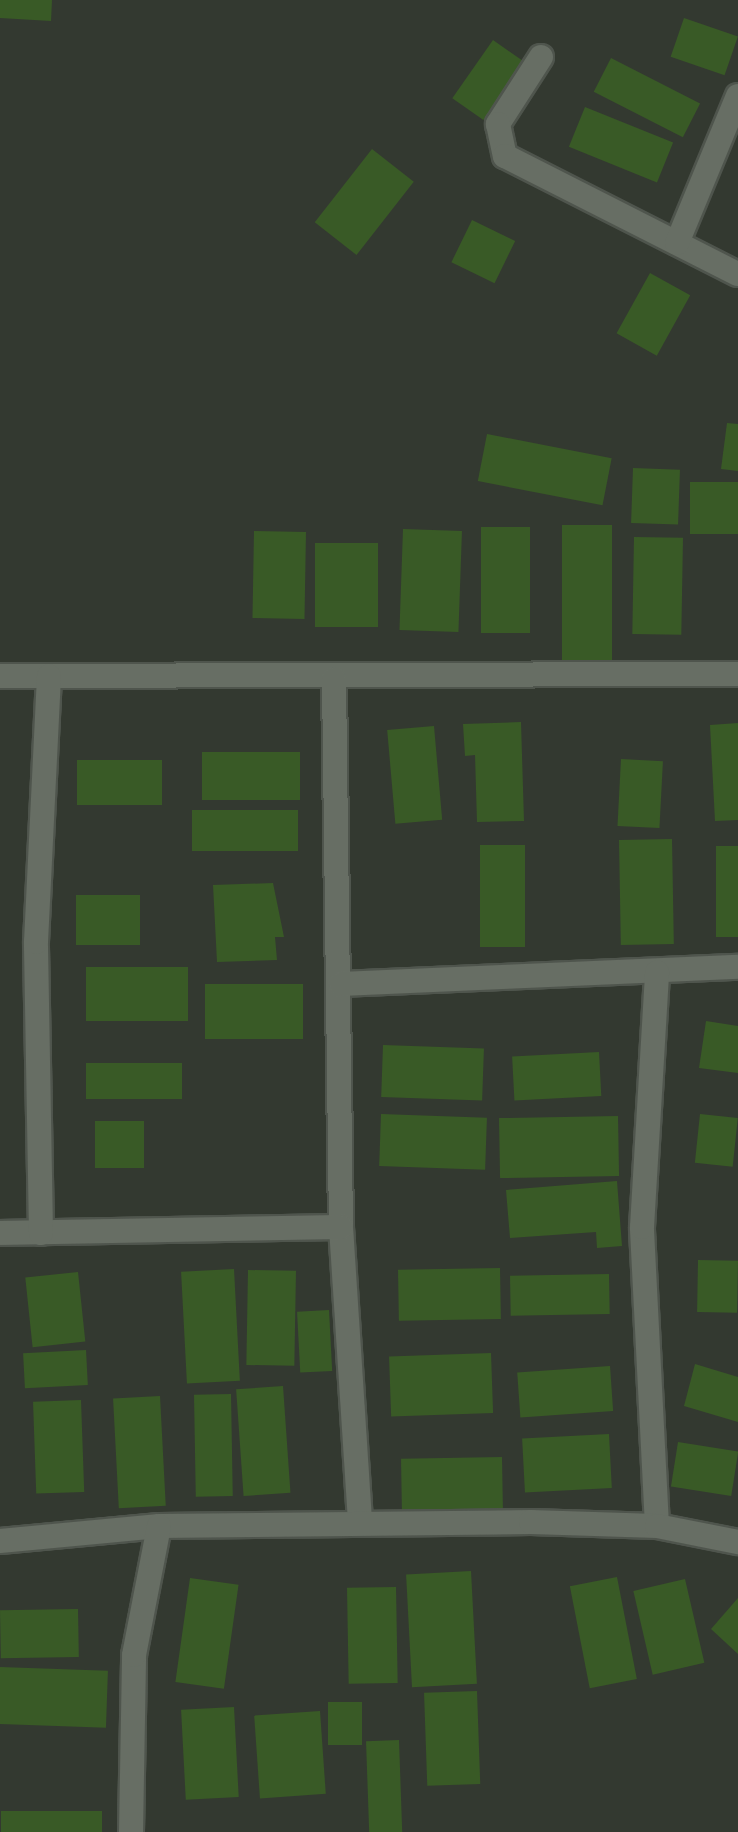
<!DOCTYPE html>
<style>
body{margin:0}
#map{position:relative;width:738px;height:1832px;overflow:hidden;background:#333930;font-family:Cabin,sans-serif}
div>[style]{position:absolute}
.building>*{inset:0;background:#395a26;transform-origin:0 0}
.roads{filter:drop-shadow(2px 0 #4f554d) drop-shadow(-2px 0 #4f554d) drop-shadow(0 2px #4f554d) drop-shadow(0 -2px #4f554d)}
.minor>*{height:24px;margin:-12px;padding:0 12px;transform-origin:12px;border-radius:12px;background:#676e64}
span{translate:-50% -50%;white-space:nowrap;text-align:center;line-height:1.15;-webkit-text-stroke:8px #292f26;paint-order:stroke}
</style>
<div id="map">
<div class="building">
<div style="clip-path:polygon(0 0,52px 0,51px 21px,0 18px)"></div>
<div style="left:684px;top:18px;width:57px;height:41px;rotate:19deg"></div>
<div style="left:493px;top:40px;width:38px;height:71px;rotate:35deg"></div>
<div style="left:611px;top:58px;width:100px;height:38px;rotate:27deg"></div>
<div style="left:585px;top:107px;width:95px;height:43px;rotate:22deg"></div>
<div style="left:372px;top:149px;width:53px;height:93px;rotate:38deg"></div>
<div style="left:472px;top:220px;width:48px;height:47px;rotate:26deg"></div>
<div style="left:650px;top:273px;width:46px;height:69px;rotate:29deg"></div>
<div style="clip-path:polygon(727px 423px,738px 424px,738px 471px,721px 469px)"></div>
<div style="left:487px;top:434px;width:127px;height:48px;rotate:11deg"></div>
<div style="left:633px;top:468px;width:47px;height:55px;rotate:2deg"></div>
<div style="left:690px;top:482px;width:48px;height:52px"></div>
<div style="left:562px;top:525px;width:50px;height:139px"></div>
<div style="left:481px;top:527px;width:49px;height:106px"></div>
<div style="left:403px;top:529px;width:59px;height:101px;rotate:2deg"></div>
<div style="left:254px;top:531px;width:52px;height:87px;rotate:1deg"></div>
<div style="left:634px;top:537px;width:49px;height:97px;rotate:1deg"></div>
<div style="left:315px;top:543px;width:63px;height:84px"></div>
<div style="clip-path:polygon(521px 722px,524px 821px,477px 822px,475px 755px,465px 756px,463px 724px)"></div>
<div style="clip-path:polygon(738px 723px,738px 820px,715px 821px,710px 725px)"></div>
<div style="left:434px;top:726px;width:94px;height:47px;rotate:85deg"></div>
<div style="left:202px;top:752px;width:98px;height:48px"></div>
<div style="left:621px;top:759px;width:42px;height:67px;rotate:3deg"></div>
<div style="left:162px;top:760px;width:45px;height:85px;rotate:90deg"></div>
<div style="left:192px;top:810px;width:106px;height:41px"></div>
<div style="left:672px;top:839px;width:105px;height:53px;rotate:89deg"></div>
<div style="left:480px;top:845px;width:45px;height:102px"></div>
<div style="left:738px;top:846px;width:91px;height:22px;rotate:90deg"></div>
<div style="clip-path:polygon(273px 883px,284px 937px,275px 937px,277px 960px,217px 962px,213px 885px)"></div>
<div style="left:140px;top:895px;width:50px;height:64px;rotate:90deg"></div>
<div style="left:86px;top:967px;width:102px;height:54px"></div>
<div style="left:205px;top:984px;width:98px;height:55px"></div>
<div style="clip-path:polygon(706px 1021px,738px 1026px,738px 1073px,699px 1068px)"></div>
<div style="left:383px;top:1045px;width:101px;height:52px;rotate:2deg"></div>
<div style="left:599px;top:1052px;width:44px;height:87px;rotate:87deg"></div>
<div style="left:86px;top:1063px;width:96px;height:36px"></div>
<div style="left:381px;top:1114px;width:106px;height:52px;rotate:2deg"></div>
<div style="left:700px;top:1114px;width:38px;height:49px;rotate:6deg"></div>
<div style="left:618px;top:1116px;width:60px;height:119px;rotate:89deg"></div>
<div style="left:95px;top:1121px;width:49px;height:47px"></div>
<div style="clip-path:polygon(617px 1181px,622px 1246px,597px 1248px,596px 1232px,510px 1238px,506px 1190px)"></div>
<div style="left:698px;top:1260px;width:40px;height:52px;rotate:1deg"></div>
<div style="left:500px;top:1268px;width:51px;height:102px;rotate:89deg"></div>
<div style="left:234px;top:1269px;width:112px;height:53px;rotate:87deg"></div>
<div style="left:248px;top:1270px;width:48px;height:95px;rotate:1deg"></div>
<div style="left:78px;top:1272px;width:70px;height:53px;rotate:84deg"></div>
<div style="left:609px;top:1274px;width:40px;height:99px;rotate:89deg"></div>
<div style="left:329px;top:1310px;width:61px;height:32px;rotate:87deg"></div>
<div style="left:86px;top:1350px;width:35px;height:63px;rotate:87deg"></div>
<div style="left:491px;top:1353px;width:60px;height:102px;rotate:88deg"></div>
<div style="clip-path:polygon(695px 1364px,738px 1377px,738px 1422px,684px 1406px)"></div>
<div style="left:610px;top:1366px;width:45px;height:93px;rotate:86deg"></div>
<div style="left:283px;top:1386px;width:107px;height:47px;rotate:86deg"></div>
<div style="left:231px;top:1394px;width:102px;height:37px;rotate:89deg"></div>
<div style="left:160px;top:1396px;width:110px;height:47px;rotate:87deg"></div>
<div style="left:81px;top:1400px;width:92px;height:48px;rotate:88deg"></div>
<div style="left:609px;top:1434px;width:54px;height:87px;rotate:87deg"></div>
<div style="left:678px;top:1442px;width:61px;height:45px;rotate:9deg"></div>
<div style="left:502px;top:1457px;width:53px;height:101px;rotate:89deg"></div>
<div style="left:471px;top:1571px;width:113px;height:65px;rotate:87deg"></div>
<div style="left:617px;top:1577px;width:104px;height:48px;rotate:79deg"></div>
<div style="left:190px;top:1578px;width:49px;height:105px;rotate:8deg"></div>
<div style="left:685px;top:1579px;width:86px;height:53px;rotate:77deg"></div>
<div style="left:396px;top:1587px;width:96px;height:49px;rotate:89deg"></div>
<div style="clip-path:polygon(738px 1598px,738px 1654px,711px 1629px)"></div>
<div style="left:78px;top:1609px;width:48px;height:78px;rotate:89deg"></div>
<div style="left:0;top:1667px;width:108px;height:57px;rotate:2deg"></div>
<div style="left:477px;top:1691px;width:93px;height:53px;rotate:88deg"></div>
<div style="left:328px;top:1702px;width:34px;height:43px"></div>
<div style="left:234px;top:1707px;width:90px;height:53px;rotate:87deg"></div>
<div style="left:320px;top:1711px;width:83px;height:66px;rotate:86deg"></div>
<div style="left:399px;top:1740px;width:92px;height:33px;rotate:88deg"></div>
<div style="left:102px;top:1811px;width:21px;height:101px;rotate:90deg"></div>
</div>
<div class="roads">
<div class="minor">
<div style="left:541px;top:57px;width:80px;rotate:122.7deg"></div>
<div style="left:498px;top:124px;width:33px;rotate:78deg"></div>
<div style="left:505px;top:156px;width:261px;rotate:26.9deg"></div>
<div style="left:677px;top:243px;width:159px;rotate:-67.5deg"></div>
<div style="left:0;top:676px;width:738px;rotate:-0.16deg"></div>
<div style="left:334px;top:679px;width:548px;rotate:89.27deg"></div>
<div style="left:341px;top:1227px;width:296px;rotate:86.3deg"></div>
<div style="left:341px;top:984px;width:397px;rotate:-2.5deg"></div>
<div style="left:0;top:1233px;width:341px;rotate:-1deg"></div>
<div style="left:41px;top:1233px;width:291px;rotate:-91deg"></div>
<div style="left:36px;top:942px;width:266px;rotate:-87.2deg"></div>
<div style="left:657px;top:1526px;width:299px;rotate:-92.9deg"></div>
<div style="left:642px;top:1227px;width:255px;rotate:-86.6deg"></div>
<div style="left:0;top:1541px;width:160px;rotate:-5.4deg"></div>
<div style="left:159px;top:1526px;width:372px;rotate:-0.6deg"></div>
<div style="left:531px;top:1522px;width:126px;rotate:1.8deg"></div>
<div style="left:657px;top:1526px;width:83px;rotate:11.2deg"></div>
<div style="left:131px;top:1832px;width:177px;rotate:-89deg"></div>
<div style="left:134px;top:1655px;width:131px;rotate:-79deg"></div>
</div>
</div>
</div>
